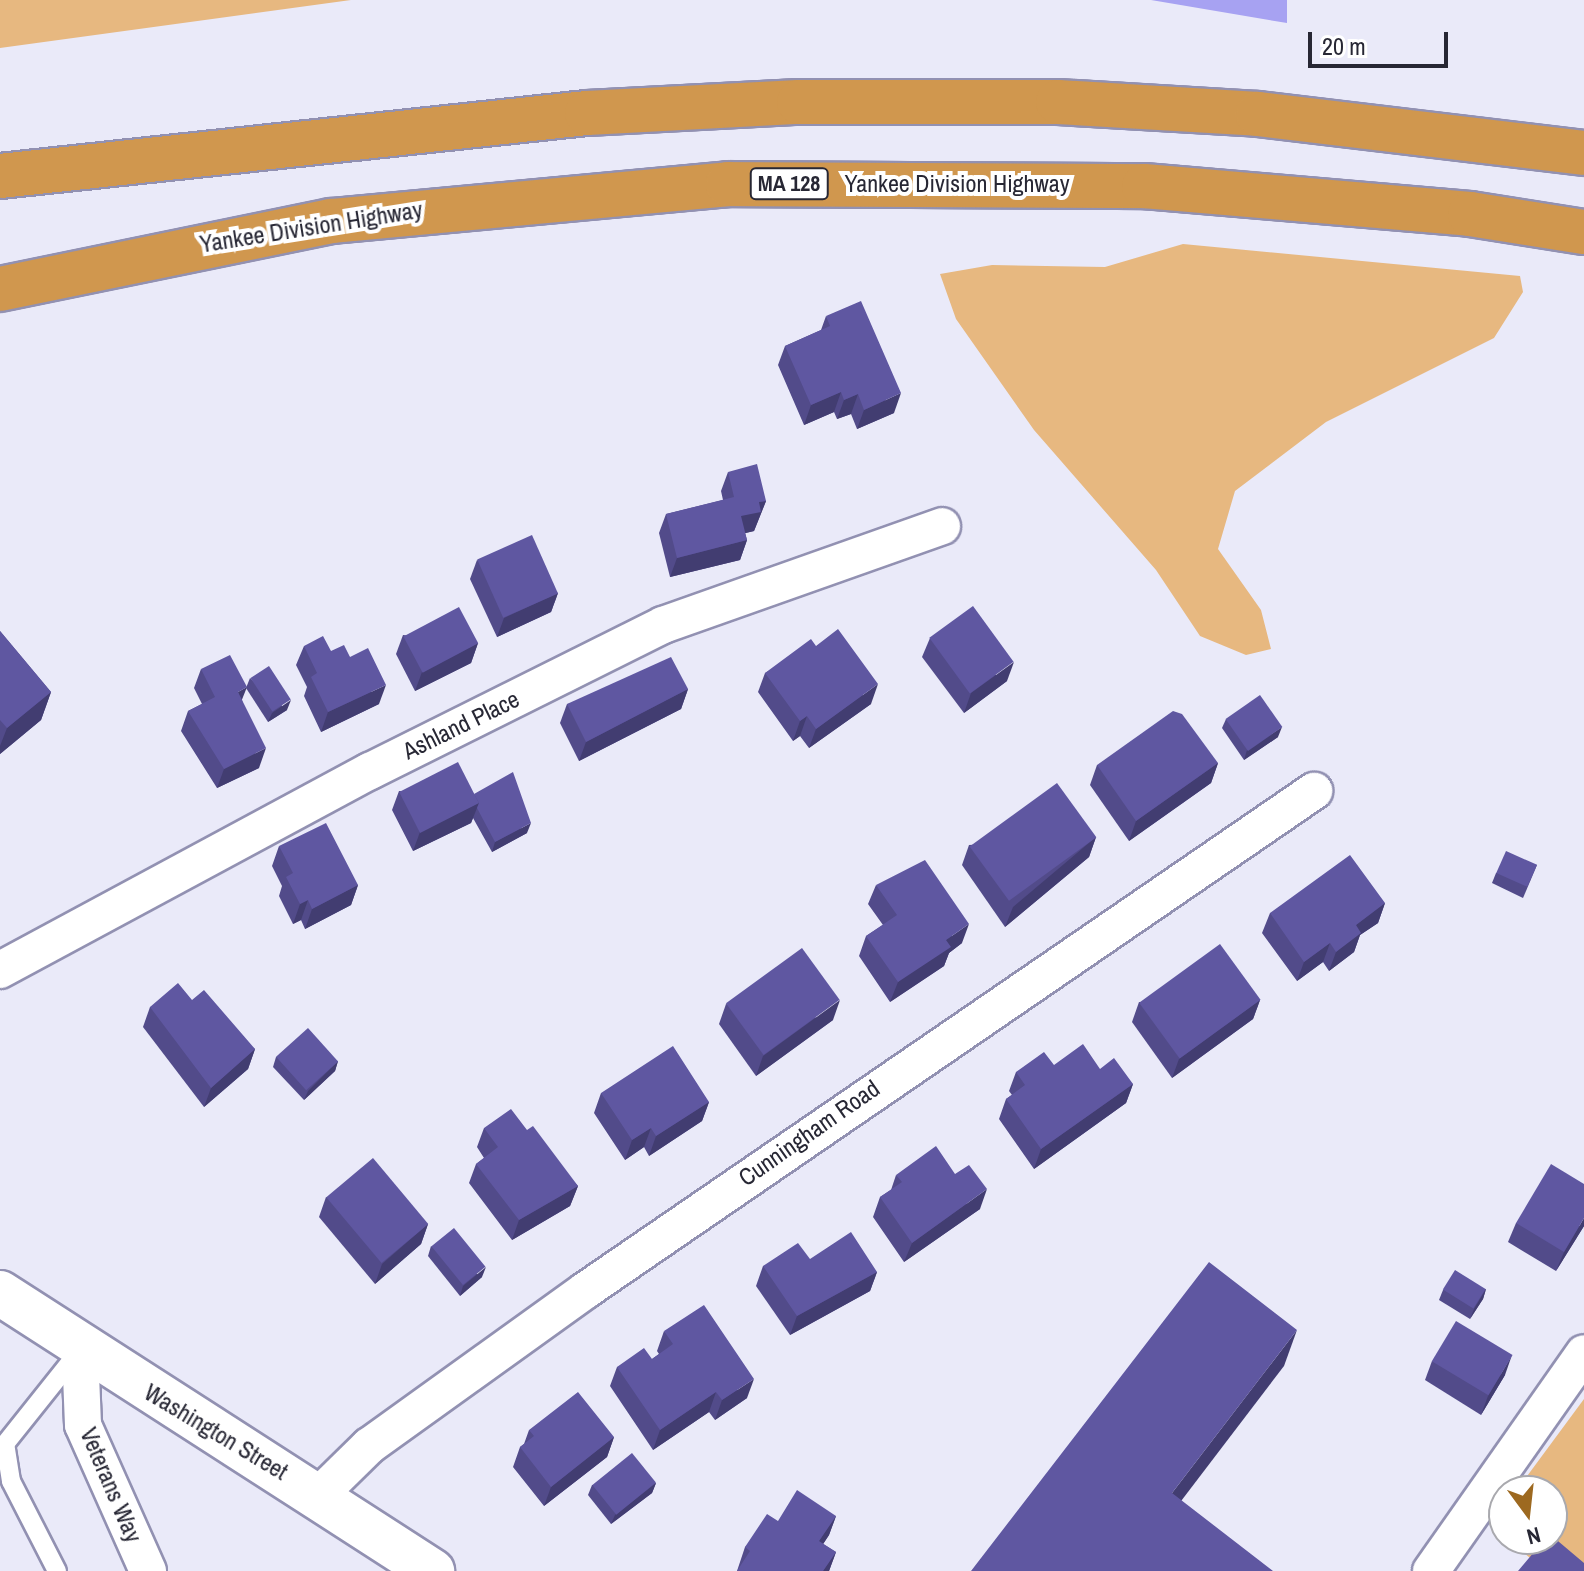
<!DOCTYPE html>
<style>
body{margin:0}
#map{position:relative;width:1584px;height:1571px;overflow:hidden;background:#eaeaf9;font-family:"Archivo Narrow",sans-serif}
div>[style]{position:absolute}
.green>*{inset:0;background:#e7b880}
.water>*{inset:0;background:#a7a2f2}
.roads{filter:drop-shadow(2px 0 #9291b2) drop-shadow(-2px 0 #9291b2) drop-shadow(0 2px #9291b2) drop-shadow(0 -2px #9291b2)}
.lane>*{height:18px;margin:-9px;padding:0 9px;transform-origin:9px;border-radius:9px;background:#fff}
.street>*{height:36px;margin:-18px;padding:0 18px;transform-origin:18px;border-radius:18px;background:#fff}
.secondary>*{height:44px;margin:-22px;padding:0 22px;transform-origin:22px;border-radius:22px;background:#fff}
.highway>*{height:44px;margin:-22px;padding:0 22px;transform-origin:22px;border-radius:22px;background:#d0974e}
.wall>*{inset:0;background:#524b8a}
.shaded-wall>*{inset:0;background:#423d71}
.building>*{inset:0;background:#5f57a1;transform-origin:0 0}
span{translate:-50% -50%;white-space:nowrap;text-align:center;line-height:1.15;-webkit-text-stroke:8px #fff;paint-order:stroke}
.shield-label span{padding:2px 6px;background:#fff;border:2px solid;border-radius:6px;-webkit-text-stroke-width:0}
.shield-label{font-size:22px;color:#272734;font-weight:700}
.street-label{font-size:24px;color:#272734}
.north{position:absolute;left:1488px;top:1475px;width:80px;height:80px;box-sizing:border-box;background:#fff;border:2px solid #a9a9ae;border-radius:50%;rotate:165deg;font-size:22px;font-weight:700;line-height:32px;text-align:center;color:#272734}
.north::after{content:'';display:block;margin:auto;width:28px;height:36px;background:#9d6920;clip-path:polygon(50% 0,100% 100%,50% 72%,0 100%)}
.scale{position:absolute;left:1308px;top:32px;width:140px;height:36px;box-sizing:border-box;border:4px solid #272734;border-top:0;padding-left:10px;font-size:24px;line-height:28px;white-space:nowrap;color:#272734;-webkit-text-stroke:6px #fff;paint-order:stroke}
</style>
<div id="map">
<div class="green">
<div style="clip-path:polygon(0 0,351px 0,0 48px)"></div>
<div style="clip-path:polygon(1183px 244px,1520px 276px,1523px 292px,1494px 338px,1326px 422px,1235px 491px,1218px 549px,1261px 610px,1271px 649px,1246px 655px,1200px 636px,1156px 570px,1034px 430px,956px 319px,940px 274px,992px 265px,1105px 267px)"></div>
<div style="clip-path:polygon(1584px 1399px,1584px 1571px,1546px 1571px,1507px 1539px,1552px 1539px,1552px 1491px,1516px 1491px)"></div>
</div>
<div class="water">
<div style="clip-path:polygon(1151px 0,1287px 0,1287px 23px)"></div>
</div>
<div class="roads">
<div class="lane">
<div style="left:57px;top:1571px;width:101px;rotate:-117.1deg"></div>
<div style="left:11px;top:1481px;width:37px;rotate:-99deg"></div>
<div style="left:5px;top:1444px;width:114px;rotate:-51.4deg"></div>
</div>
<div class="street">
<div style="left:0;top:970px;width:420px;rotate:-28.3deg"></div>
<div style="left:370px;top:771px;width:327px;rotate:-26.5deg"></div>
<div style="left:663px;top:625px;width:296px;rotate:-19.5deg"></div>
<div style="left:80px;top:1350px;width:75px;rotate:87.7deg"></div>
<div style="left:83px;top:1425px;width:160px;rotate:66deg"></div>
<div style="left:319px;top:1495px;width:70px;rotate:-44.4deg"></div>
<div style="left:369px;top:1446px;width:267px;rotate:-35.7deg"></div>
<div style="left:586px;top:1290px;width:883px;rotate:-34.43deg"></div>
<div style="left:1431px;top:1571px;width:266px;rotate:-54.9deg"></div>
</div>
<div class="secondary">
<div style="left:0;top:1293px;width:514px;rotate:32.76deg"></div>
</div>
<div class="highway">
<div style="left:0;top:176px;width:590px;rotate:-6.13deg"></div>
<div style="left:587px;top:113px;width:212px;rotate:-3deg"></div>
<div style="left:799px;top:102px;width:259px"></div>
<div style="left:1058px;top:102px;width:200px;rotate:3.4deg"></div>
<div style="left:1258px;top:114px;width:328px;rotate:6.8deg"></div>
<div style="left:0;top:289px;width:338px;rotate:-11.6deg"></div>
<div style="left:331px;top:221px;width:399px;rotate:-5.3deg"></div>
<div style="left:728px;top:184px;width:416px;rotate:0.3deg"></div>
<div style="left:1144px;top:186px;width:327px;rotate:4.9deg"></div>
<div style="left:1470px;top:214px;width:115px;rotate:9deg"></div>
</div>
</div>
<div class="wall">
<div style="clip-path:polygon(826px 316px,894px 413px,857px 429px,851px 414px,837px 419px,834px 412px,804px 425px,778px 365px,785px 346px,821px 330px)"></div>
<div style="clip-path:polygon(728px 472px,766px 501px,754px 531px,745px 533px,747px 540px,740px 560px,670px 577px,659px 533px,666px 514px,723px 500px,721px 491px)"></div>
<div style="clip-path:polygon(477px 560px,558px 593px,551px 612px,497px 637px,470px 579px)"></div>
<div style="clip-path:polygon(0 631px,51px 692px,41px 720px,0 754px)"></div>
<div style="clip-path:polygon(403px 635px,478px 643px,471px 663px,415px 691px,396px 654px)"></div>
<div style="clip-path:polygon(930px 638px,1007px 681px,964px 713px,922px 657px)"></div>
<div style="clip-path:polygon(304px 646px,331px 651px,350px 657px,379px 704px,321px 732px,304px 696px,307px 687px,296px 665px)"></div>
<div style="clip-path:polygon(816px 646px,871px 704px,809px 748px,800px 736px,793px 741px,758px 692px,765px 673px)"></div>
<div style="clip-path:polygon(201px 669px,242px 700px,259px 768px,217px 788px,181px 731px,188px 711px,202px 704px,194px 688px)"></div>
<div style="clip-path:polygon(250px 678px,287px 710px,268px 722px,246px 688px)"></div>
<div style="clip-path:polygon(688px 689px,681px 709px,579px 761px,560px 723px,567px 704px)"></div>
<div style="clip-path:polygon(1226px 719px,1278px 737px,1244px 760px,1222px 728px)"></div>
<div style="clip-path:polygon(1218px 763px,1211px 783px,1129px 841px,1090px 785px,1097px 765px)"></div>
<div style="clip-path:polygon(399px 791px,474px 794px,527px 833px,492px 852px,473px 818px,471px 823px,413px 851px,392px 810px)"></div>
<div style="clip-path:polygon(1096px 837px,1089px 857px,1005px 927px,962px 865px,969px 845px)"></div>
<div style="clip-path:polygon(279px 846px,358px 885px,351px 905px,305px 929px,301px 920px,293px 924px,279px 896px,282px 886px,272px 866px)"></div>
<div style="clip-path:polygon(1537px 865px,1523px 898px,1492px 883px,1496px 873px)"></div>
<div style="clip-path:polygon(876px 885px,962px 943px,949px 953px,944px 966px,890px 1002px,859px 956px,866px 936px,883px 925px,868px 904px)"></div>
<div style="clip-path:polygon(1385px 903px,1378px 923px,1360px 935px,1354px 952px,1329px 971px,1323px 962px,1297px 981px,1262px 933px,1270px 913px)"></div>
<div style="clip-path:polygon(192px 1000px,255px 1049px,248px 1069px,204px 1107px,143px 1027px,150px 1007px)"></div>
<div style="clip-path:polygon(1260px 1000px,1253px 1019px,1172px 1078px,1132px 1022px,1139px 1002px)"></div>
<div style="clip-path:polygon(726px 1004px,833px 1020px,756px 1076px,719px 1024px)"></div>
<div style="clip-path:polygon(276px 1057px,338px 1061px,335px 1071px,304px 1100px,273px 1067px)"></div>
<div style="clip-path:polygon(1054px 1065px,1100px 1069px,1133px 1084px,1126px 1103px,1034px 1169px,999px 1119px,1006px 1099px,1012px 1095px,1009px 1091px,1016px 1072px)"></div>
<div style="clip-path:polygon(601px 1093px,709px 1102px,702px 1121px,649px 1156px,644px 1147px,625px 1160px,594px 1113px)"></div>
<div style="clip-path:polygon(484px 1128px,527px 1130px,578px 1186px,570px 1206px,512px 1240px,469px 1183px,476px 1164px,484px 1158px,477px 1147px)"></div>
<div style="clip-path:polygon(896px 1175px,980px 1209px,904px 1262px,873px 1217px,880px 1197px,891px 1190px)"></div>
<div style="clip-path:polygon(326px 1197px,428px 1224px,421px 1244px,375px 1284px,319px 1217px)"></div>
<div style="clip-path:polygon(1516px 1223px,1584px 1226px,1556px 1271px,1508px 1242px)"></div>
<div style="clip-path:polygon(431px 1246px,482px 1277px,460px 1296px,428px 1256px)"></div>
<div style="clip-path:polygon(810px 1259px,877px 1272px,870px 1291px,790px 1335px,756px 1286px,763px 1266px)"></div>
<div style="clip-path:polygon(1486px 1289px,1483px 1299px,1470px 1319px,1439px 1300px,1443px 1290px)"></div>
<div style="clip-path:polygon(664px 1331px,747px 1398px,715px 1420px,709px 1412px,653px 1450px,610px 1386px,617px 1367px,652px 1359px,659px 1354px,657px 1351px)"></div>
<div style="clip-path:polygon(1432px 1361px,1505px 1375px,1481px 1415px,1425px 1380px)"></div>
<div style="clip-path:polygon(529px 1430px,614px 1437px,607px 1457px,544px 1506px,513px 1467px,520px 1447px,524px 1444px)"></div>
<div style="clip-path:polygon(656px 1483px,652px 1493px,611px 1524px,588px 1495px,592px 1485px)"></div>
<div style="clip-path:polygon(836px 1516px,829px 1535px,823px 1544px,836px 1552px,829px 1571px,737px 1571px,745px 1547px,778px 1521px)"></div>
</div>
<div class="shaded-wall">
<div style="clip-path:polygon(841px 392px,834px 412px,804px 425px,811px 405px)"></div>
<div style="clip-path:polygon(901px 393px,894px 413px,857px 429px,864px 410px)"></div>
<div style="clip-path:polygon(858px 394px,851px 414px,837px 419px,844px 400px)"></div>
<div style="clip-path:polygon(766px 501px,754px 531px,734px 536px,741px 516px,759px 502px)"></div>
<div style="clip-path:polygon(747px 540px,740px 560px,670px 577px,677px 558px)"></div>
<div style="clip-path:polygon(558px 593px,551px 612px,497px 637px,504px 618px)"></div>
<div style="clip-path:polygon(478px 643px,471px 663px,415px 691px,422px 672px)"></div>
<div style="clip-path:polygon(1014px 662px,1007px 681px,964px 713px,971px 693px)"></div>
<div style="clip-path:polygon(878px 684px,871px 704px,809px 748px,816px 729px)"></div>
<div style="clip-path:polygon(386px 685px,379px 704px,321px 732px,328px 712px)"></div>
<div style="clip-path:polygon(247px 687px,239px 707px,238px 692px)"></div>
<div style="clip-path:polygon(688px 689px,681px 709px,579px 761px,586px 742px)"></div>
<div style="clip-path:polygon(51px 692px,41px 720px,0 754px,0 746px,7px 728px)"></div>
<div style="clip-path:polygon(291px 700px,287px 710px,268px 722px,272px 713px)"></div>
<div style="clip-path:polygon(807px 716px,800px 736px,793px 741px,800px 721px)"></div>
<div style="clip-path:polygon(1282px 727px,1278px 737px,1244px 760px,1247px 750px)"></div>
<div style="clip-path:polygon(266px 748px,259px 768px,217px 788px,224px 769px)"></div>
<div style="clip-path:polygon(1218px 763px,1211px 783px,1129px 841px,1136px 821px)"></div>
<div style="clip-path:polygon(479px 803px,471px 823px,413px 851px,420px 832px)"></div>
<div style="clip-path:polygon(531px 823px,527px 833px,492px 852px,495px 842px)"></div>
<div style="clip-path:polygon(1096px 837px,1089px 857px,1005px 927px,1013px 907px)"></div>
<div style="clip-path:polygon(358px 885px,351px 905px,305px 929px,312px 909px)"></div>
<div style="clip-path:polygon(308px 900px,301px 920px,293px 924px,300px 904px)"></div>
<div style="clip-path:polygon(1385px 903px,1378px 923px,1360px 935px,1354px 952px,1329px 971px,1336px 952px,1356px 925px)"></div>
<div style="clip-path:polygon(969px 924px,962px 943px,949px 953px,944px 966px,890px 1002px,898px 982px,946px 940px)"></div>
<div style="clip-path:polygon(1330px 943px,1323px 962px,1297px 981px,1304px 962px)"></div>
<div style="clip-path:polygon(840px 1000px,833px 1020px,756px 1076px,763px 1056px)"></div>
<div style="clip-path:polygon(1260px 1000px,1253px 1019px,1172px 1078px,1179px 1059px)"></div>
<div style="clip-path:polygon(255px 1049px,248px 1069px,204px 1107px,211px 1088px)"></div>
<div style="clip-path:polygon(338px 1061px,335px 1071px,304px 1100px,308px 1091px)"></div>
<div style="clip-path:polygon(1133px 1084px,1126px 1103px,1034px 1169px,1041px 1149px)"></div>
<div style="clip-path:polygon(709px 1102px,702px 1121px,649px 1156px,656px 1136px)"></div>
<div style="clip-path:polygon(651px 1128px,644px 1147px,625px 1160px,632px 1140px)"></div>
<div style="clip-path:polygon(578px 1186px,570px 1206px,512px 1240px,519px 1220px)"></div>
<div style="clip-path:polygon(987px 1189px,980px 1209px,904px 1262px,912px 1243px)"></div>
<div style="clip-path:polygon(1584px 1218px,1584px 1226px,1556px 1271px,1564px 1252px)"></div>
<div style="clip-path:polygon(428px 1224px,421px 1244px,375px 1284px,382px 1264px)"></div>
<div style="clip-path:polygon(486px 1267px,482px 1277px,460px 1296px,463px 1286px)"></div>
<div style="clip-path:polygon(877px 1272px,870px 1291px,790px 1335px,797px 1316px)"></div>
<div style="clip-path:polygon(1486px 1289px,1483px 1299px,1470px 1319px,1474px 1309px)"></div>
<div style="clip-path:polygon(1297px 1330px,1284px 1366px,1159px 1530px,1172px 1493px)"></div>
<div style="clip-path:polygon(1512px 1355px,1505px 1375px,1481px 1415px,1488px 1396px)"></div>
<div style="clip-path:polygon(754px 1379px,747px 1398px,715px 1420px,722px 1400px)"></div>
<div style="clip-path:polygon(716px 1392px,709px 1412px,653px 1450px,660px 1430px)"></div>
<div style="clip-path:polygon(614px 1437px,607px 1457px,544px 1506px,551px 1487px)"></div>
<div style="clip-path:polygon(656px 1483px,652px 1493px,611px 1524px,615px 1515px)"></div>
<div style="clip-path:polygon(836px 1516px,829px 1535px,812px 1561px,819px 1541px)"></div>
<div style="clip-path:polygon(836px 1552px,829px 1571px,823px 1571px)"></div>
</div>
<div class="building">
<div style="clip-path:polygon(861px 301px,901px 393px,864px 410px,858px 394px,844px 400px,841px 392px,811px 405px,785px 346px,830px 326px,826px 316px)"></div>
<div style="clip-path:polygon(757px 464px,766px 501px,759px 502px,761px 512px,741px 516px,747px 540px,677px 558px,666px 514px,734px 497px,728px 472px)"></div>
<div style="left:532px;top:535px;width:64px;height:60px;rotate:66deg"></div>
<div style="left:973px;top:606px;width:69px;height:54px;rotate:54deg"></div>
<div style="left:459px;top:607px;width:41px;height:63px;rotate:62deg"></div>
<div style="clip-path:polygon(838px 629px,878px 684px,816px 729px,807px 716px,800px 721px,765px 673px,811px 639px,816px 646px)"></div>
<div style="clip-path:polygon(0 631px,51px 692px,7px 728px,0 720px)"></div>
<div style="clip-path:polygon(323px 636px,331px 651px,344px 645px,350px 657px,368px 648px,386px 685px,328px 712px,311px 677px,317px 673px,304px 646px)"></div>
<div style="clip-path:polygon(230px 655px,247px 687px,238px 692px,266px 748px,224px 769px,188px 711px,215px 697px,201px 669px)"></div>
<div style="clip-path:polygon(671px 657px,688px 689px,586px 742px,567px 704px)"></div>
<div style="left:269px;top:666px;width:40px;height:22px;rotate:57deg"></div>
<div style="left:1260px;top:695px;width:39px;height:42px;rotate:55deg"></div>
<div style="clip-path:polygon(1173px 711px,1182px 714px,1218px 763px,1136px 821px,1097px 765px)"></div>
<div style="left:458px;top:762px;width:46px;height:66px;rotate:63deg"></div>
<div style="clip-path:polygon(513px 772px,531px 823px,495px 842px,477px 808px,479px 803px,474px 794px)"></div>
<div style="left:1057px;top:783px;width:67px;height:108px;rotate:54deg"></div>
<div style="clip-path:polygon(326px 823px,358px 885px,312px 909px,308px 900px,300px 904px,286px 877px,293px 873px,279px 846px)"></div>
<div style="left:1506px;top:851px;width:34px;height:24px;rotate:24deg"></div>
<div style="clip-path:polygon(1350px 855px,1385px 903px,1356px 925px,1361px 933px,1336px 952px,1330px 943px,1304px 962px,1270px 913px)"></div>
<div style="clip-path:polygon(925px 860px,969px 924px,946px 940px,951px 947px,898px 982px,866px 936px,897px 915px,876px 885px)"></div>
<div style="left:1220px;top:944px;width:69px;height:100px;rotate:54deg"></div>
<div style="left:802px;top:948px;width:64px;height:94px;rotate:54deg"></div>
<div style="clip-path:polygon(178px 983px,192px 1000px,204px 990px,255px 1049px,211px 1088px,150px 1007px)"></div>
<div style="left:308px;top:1028px;width:45px;height:43px;rotate:48deg"></div>
<div style="clip-path:polygon(1083px 1044px,1100px 1069px,1114px 1058px,1133px 1084px,1041px 1149px,1006px 1099px,1025px 1085px,1016px 1072px,1044px 1052px,1054px 1065px)"></div>
<div style="clip-path:polygon(673px 1046px,709px 1102px,656px 1136px,651px 1128px,632px 1140px,601px 1093px)"></div>
<div style="clip-path:polygon(511px 1109px,527px 1130px,533px 1126px,578px 1186px,519px 1220px,476px 1164px,498px 1147px,484px 1128px)"></div>
<div style="clip-path:polygon(936px 1146px,955px 1174px,969px 1165px,987px 1189px,912px 1243px,880px 1197px,902px 1182px,896px 1175px)"></div>
<div style="left:373px;top:1158px;width:86px;height:61px;rotate:50deg"></div>
<div style="clip-path:polygon(1551px 1164px,1584px 1184px,1584px 1218px,1564px 1252px,1516px 1223px)"></div>
<div style="left:454px;top:1228px;width:50px;height:29px;rotate:51deg"></div>
<div style="clip-path:polygon(851px 1232px,877px 1272px,797px 1316px,763px 1266px,798px 1243px,810px 1259px)"></div>
<div style="clip-path:polygon(1209px 1262px,1297px 1330px,1172px 1493px,1273px 1571px,971px 1571px)"></div>
<div style="left:1455px;top:1270px;width:36px;height:23px;rotate:32deg"></div>
<div style="clip-path:polygon(704px 1305px,754px 1379px,722px 1400px,716px 1392px,660px 1430px,617px 1367px,644px 1348px,652px 1359px,673px 1344px,664px 1331px)"></div>
<div style="left:1456px;top:1321px;width:66px;height:47px;rotate:31deg"></div>
<div style="clip-path:polygon(578px 1392px,614px 1437px,551px 1487px,520px 1447px,534px 1436px,529px 1430px)"></div>
<div style="left:632px;top:1453px;width:38px;height:51px;rotate:51deg"></div>
<div style="clip-path:polygon(797px 1490px,836px 1516px,819px 1541px,836px 1552px,823px 1571px,737px 1571px,750px 1551px,745px 1547px,767px 1514px,778px 1521px)"></div>
<div style="clip-path:polygon(1552px 1536px,1584px 1563px,1584px 1571px,1518px 1571px,1545px 1539px,1552px 1539px)"></div>
</div>
<div class="shield-label">
<span style="left:789px;top:184px">MA 128</span>
</div>
<div class="street-label">
<span style="left:957px;top:184px">Yankee Division Highway</span>
<span style="left:311px;top:227px;rotate:-9deg">Yankee Division Highway</span>
<span style="left:461px;top:725px;rotate:-26deg">Ashland Place</span>
<span style="left:809px;top:1133px;rotate:-35deg">Cunningham Road</span>
<span style="left:216px;top:1432px;rotate:31deg">Washington Street</span>
<span style="left:111px;top:1485px;rotate:67deg">Veterans Way</span>
</div>
<div class="north">N</div>
<div class="scale">20 m</div>
</div>
